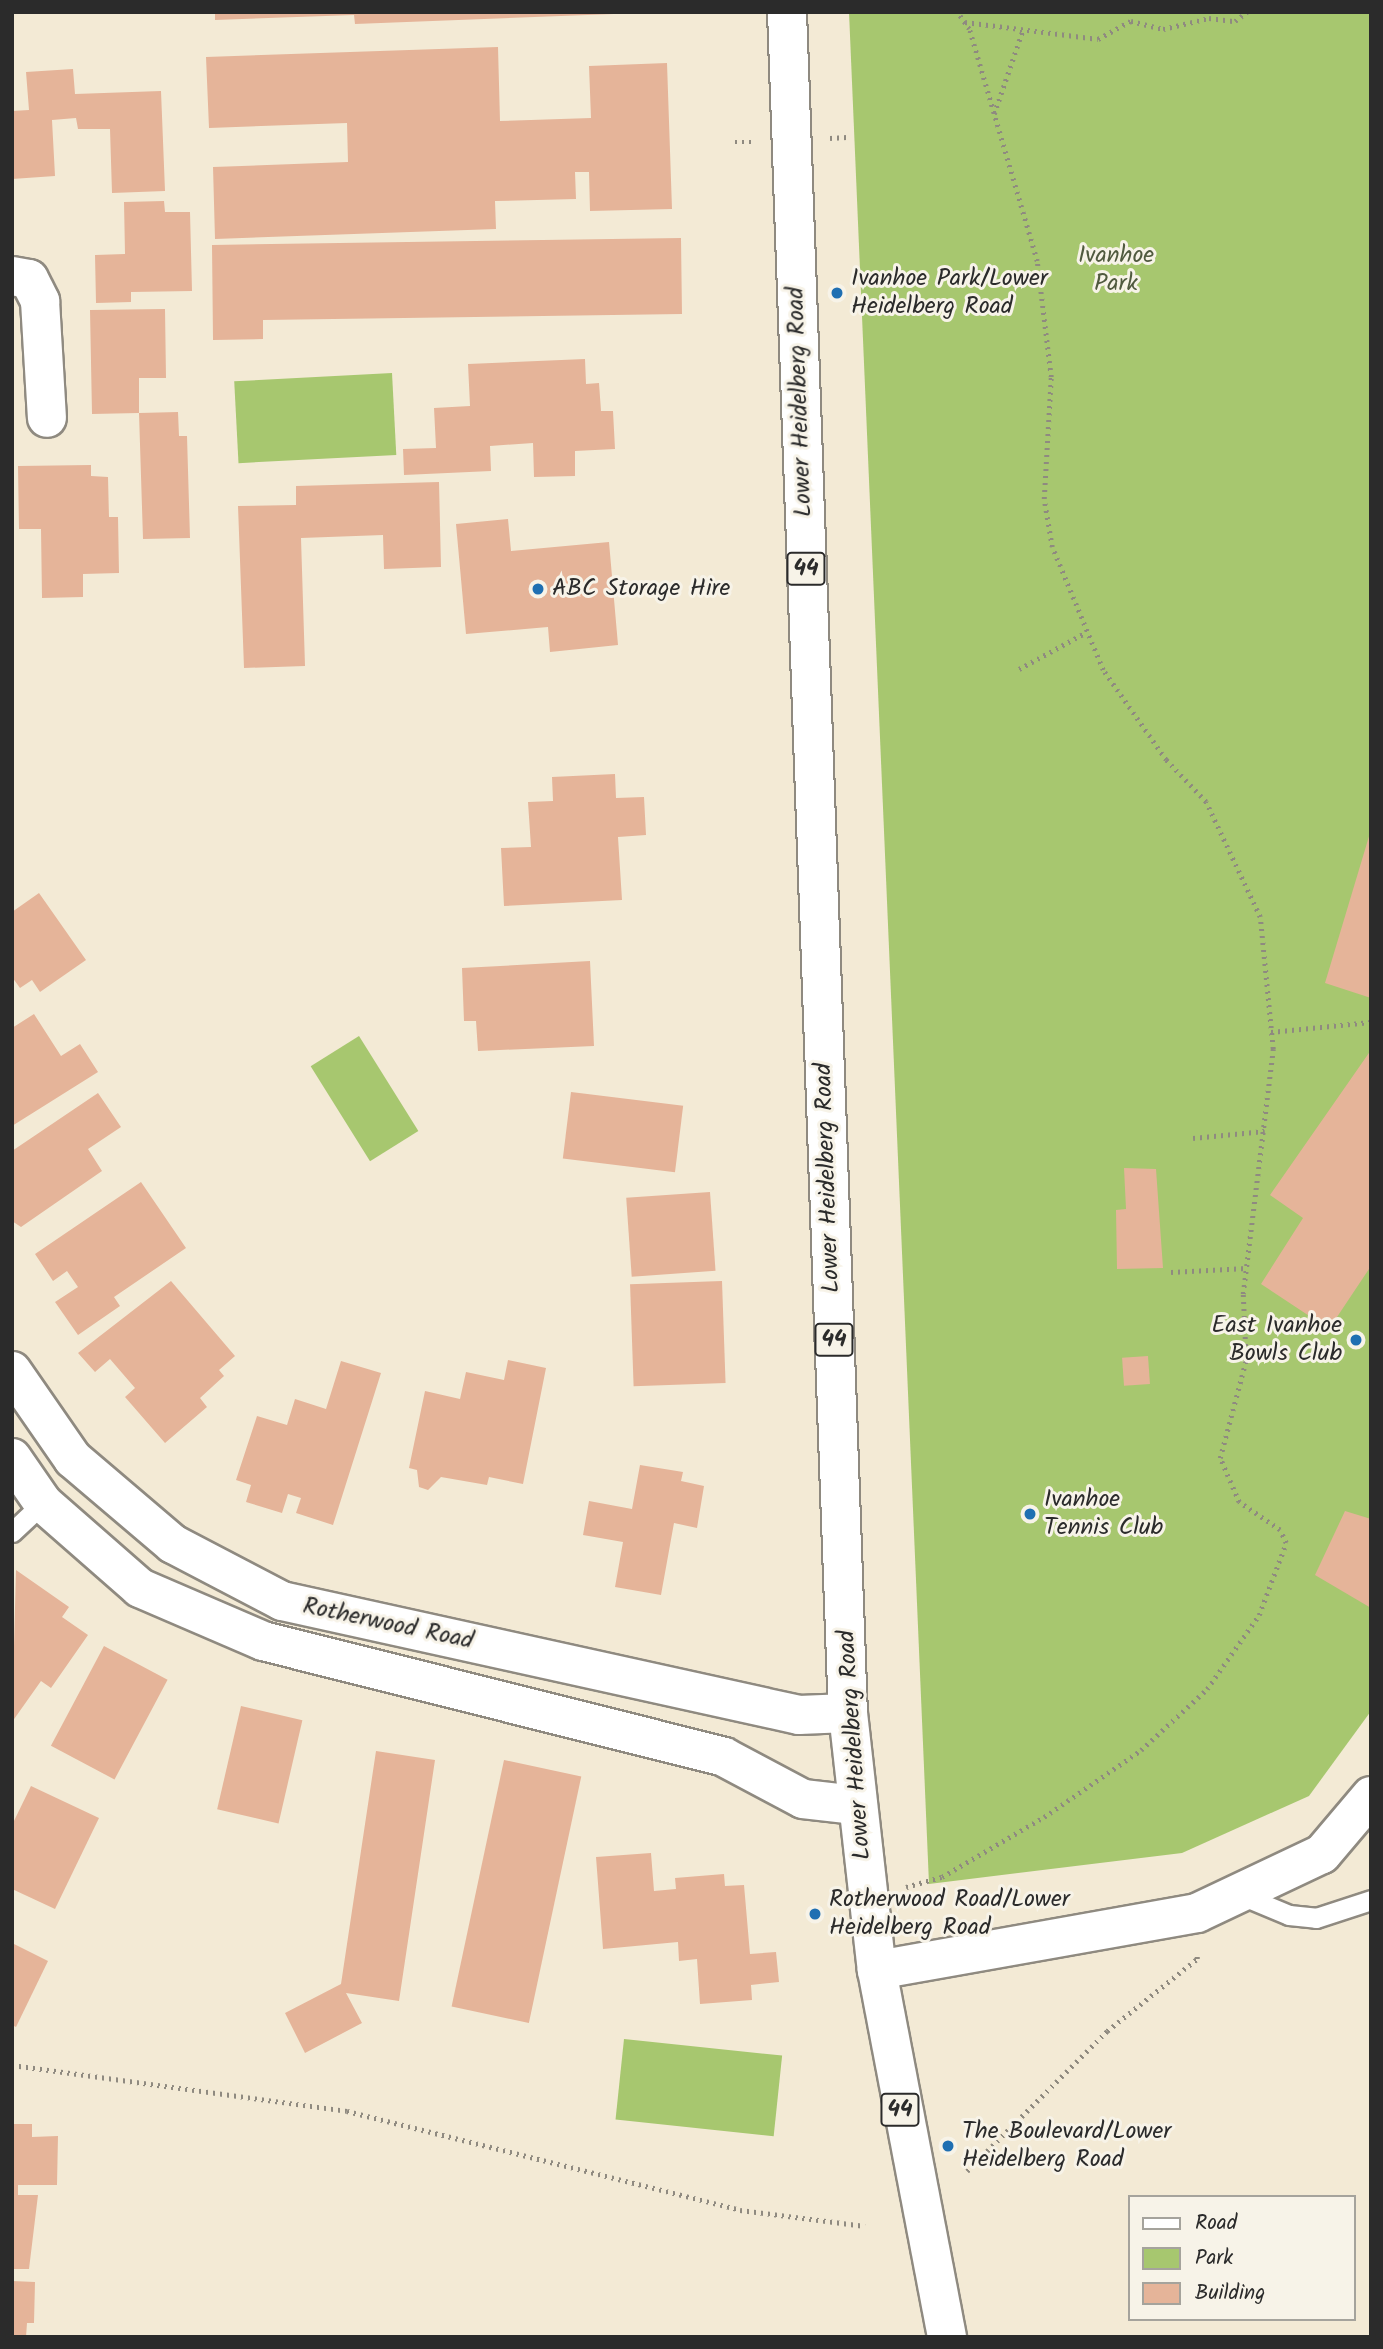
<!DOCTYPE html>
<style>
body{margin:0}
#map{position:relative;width:1383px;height:2349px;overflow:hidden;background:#f3ead5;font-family:Kalam,sans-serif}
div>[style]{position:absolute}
.green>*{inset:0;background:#a7c76f;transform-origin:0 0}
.building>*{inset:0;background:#e5b499;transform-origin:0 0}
.path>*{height:4.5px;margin-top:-2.25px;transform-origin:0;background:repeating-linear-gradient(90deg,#8f8a80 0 2px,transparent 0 7px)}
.roads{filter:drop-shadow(2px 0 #8f8a80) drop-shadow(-2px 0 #8f8a80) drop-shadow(0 2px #8f8a80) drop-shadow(0 -2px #8f8a80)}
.lane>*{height:19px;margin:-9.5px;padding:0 9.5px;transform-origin:9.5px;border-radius:9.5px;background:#fff}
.street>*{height:38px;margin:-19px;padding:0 19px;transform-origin:19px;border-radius:19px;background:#fff}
.secondary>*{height:38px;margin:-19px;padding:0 19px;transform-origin:19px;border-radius:19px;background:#fff}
.primary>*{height:38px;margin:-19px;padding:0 19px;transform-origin:19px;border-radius:19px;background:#fff}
.dots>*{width:19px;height:19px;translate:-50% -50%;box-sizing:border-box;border:4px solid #f7f3e8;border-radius:50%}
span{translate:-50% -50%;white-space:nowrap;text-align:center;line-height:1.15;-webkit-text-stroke:6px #f7f3e8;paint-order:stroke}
.shield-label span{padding:2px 5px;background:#f7f3e8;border:2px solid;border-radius:5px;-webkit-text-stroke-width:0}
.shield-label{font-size:23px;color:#2b2b2b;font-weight:700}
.park-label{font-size:24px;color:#505a3f}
.poi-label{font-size:24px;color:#2b2b2b}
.left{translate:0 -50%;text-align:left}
.right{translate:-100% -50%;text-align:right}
.street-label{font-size:24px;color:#2b2b2b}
.frame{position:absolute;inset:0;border:14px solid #2b2b2b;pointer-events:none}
.legend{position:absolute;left:1128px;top:2195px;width:228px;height:126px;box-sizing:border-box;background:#f7f3e8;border:2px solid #a5a39c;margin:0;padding:9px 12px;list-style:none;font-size:21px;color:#2b2b2b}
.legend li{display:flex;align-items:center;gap:14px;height:35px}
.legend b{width:35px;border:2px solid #a5a39c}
</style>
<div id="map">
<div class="green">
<div style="clip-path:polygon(849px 12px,1371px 12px,1371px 1711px,1309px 1796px,1182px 1853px,929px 1884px)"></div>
<div style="left:392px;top:373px;width:82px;height:158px;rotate:87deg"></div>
<div style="left:359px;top:1036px;width:112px;height:57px;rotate:58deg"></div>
<div style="left:624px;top:2039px;width:159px;height:81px;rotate:6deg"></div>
</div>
<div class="building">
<div style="clip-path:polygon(215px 12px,614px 12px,614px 14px,355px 24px,354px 15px,215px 20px)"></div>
<div style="clip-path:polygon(498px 47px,500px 121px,591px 118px,589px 66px,667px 63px,672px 209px,590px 211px,589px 172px,575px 172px,576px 199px,495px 201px,496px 229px,215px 239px,213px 167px,348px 162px,347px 123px,209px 128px,206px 57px)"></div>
<div style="clip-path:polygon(73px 69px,75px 94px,161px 91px,165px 191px,112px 193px,110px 129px,78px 129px,76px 118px,52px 120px,55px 176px,12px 179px,12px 111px,29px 110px,26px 72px)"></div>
<div style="clip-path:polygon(164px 201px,165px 212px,190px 212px,192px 291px,131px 292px,131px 302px,96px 303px,95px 255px,125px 254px,124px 202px)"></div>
<div style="clip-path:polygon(681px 238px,682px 314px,263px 320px,263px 339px,213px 340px,212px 245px)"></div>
<div style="clip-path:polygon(165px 309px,166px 378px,139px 378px,139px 413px,92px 414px,90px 310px)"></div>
<div style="clip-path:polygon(585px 359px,586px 384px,599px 383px,601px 411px,613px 411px,615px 449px,575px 451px,575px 476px,534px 477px,533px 443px,490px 446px,491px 471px,404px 475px,403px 449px,436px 448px,434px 408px,470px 406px,468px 364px)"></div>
<div style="clip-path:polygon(178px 412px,179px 436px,187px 436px,190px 538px,143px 539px,139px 413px)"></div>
<div style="clip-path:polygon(91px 465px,91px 476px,108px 477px,109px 517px,118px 517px,119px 573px,83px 574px,83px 597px,42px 598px,41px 529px,19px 529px,18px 466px)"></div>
<div style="clip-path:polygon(439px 482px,441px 567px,384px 569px,383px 535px,301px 538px,305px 666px,244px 668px,238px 506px,296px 505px,296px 486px)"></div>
<div style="clip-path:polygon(508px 519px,511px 551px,609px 542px,618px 645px,550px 652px,548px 627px,466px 634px,456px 524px)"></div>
<div style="clip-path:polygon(615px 774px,616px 798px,644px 797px,646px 835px,618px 837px,622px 900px,504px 906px,501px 848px,531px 847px,528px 802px,553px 801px,552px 777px)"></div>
<div style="clip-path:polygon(1370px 833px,1371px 833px,1371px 998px,1325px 983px)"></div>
<div style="clip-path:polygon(39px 893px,86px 960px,40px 992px,32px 980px,20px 988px,12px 977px,12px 912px)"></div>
<div style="clip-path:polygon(590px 961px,594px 1046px,478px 1051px,476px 1021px,464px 1021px,462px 968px)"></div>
<div style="clip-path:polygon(34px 1014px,61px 1056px,80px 1044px,98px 1072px,12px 1126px,12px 1028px)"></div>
<div style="clip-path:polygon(1371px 1050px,1371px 1266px,1329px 1329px,1261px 1284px,1303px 1218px,1270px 1195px)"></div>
<div style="left:571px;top:1092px;width:113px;height:67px;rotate:7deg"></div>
<div style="clip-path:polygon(98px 1093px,121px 1127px,88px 1149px,102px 1171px,21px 1227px,12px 1221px,12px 1151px)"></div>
<div style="clip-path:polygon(1124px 1168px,1156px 1169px,1163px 1268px,1117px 1269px,1116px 1210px,1126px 1209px)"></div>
<div style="clip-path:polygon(141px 1182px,186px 1248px,114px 1297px,120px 1306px,78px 1335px,55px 1302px,78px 1287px,67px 1271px,53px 1281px,35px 1254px)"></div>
<div style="left:710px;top:1192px;width:79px;height:84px;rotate:86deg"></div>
<div style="clip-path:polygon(171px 1281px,235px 1356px,219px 1370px,224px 1376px,200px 1398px,207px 1407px,165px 1443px,125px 1397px,135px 1388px,110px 1359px,95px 1372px,78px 1353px)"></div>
<div style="left:722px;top:1281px;width:102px;height:92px;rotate:88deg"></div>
<div style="left:1148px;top:1356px;width:28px;height:26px;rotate:86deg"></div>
<div style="clip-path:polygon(508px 1360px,546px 1368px,523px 1484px,489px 1477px,487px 1485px,441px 1477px,428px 1490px,419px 1487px,417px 1470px,409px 1468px,425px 1391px,460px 1399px,466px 1372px,504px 1380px)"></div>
<div style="clip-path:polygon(341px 1361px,381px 1373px,333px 1525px,296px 1513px,301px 1498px,288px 1494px,282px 1513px,246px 1502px,251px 1485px,236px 1480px,257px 1416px,287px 1425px,295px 1399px,326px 1409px)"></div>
<div style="clip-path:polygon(640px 1465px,683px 1472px,681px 1481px,704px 1486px,697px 1528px,674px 1523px,661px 1595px,615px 1587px,623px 1542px,583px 1535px,589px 1501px,632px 1509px)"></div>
<div style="clip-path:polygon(1345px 1511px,1371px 1519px,1371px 1608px,1315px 1575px)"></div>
<div style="clip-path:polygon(16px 1570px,69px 1607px,62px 1617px,88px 1635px,51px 1688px,41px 1681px,12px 1722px)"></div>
<div style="left:104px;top:1646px;width:72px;height:113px;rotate:28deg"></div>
<div style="left:241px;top:1706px;width:63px;height:106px;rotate:13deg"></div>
<div style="clip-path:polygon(376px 1751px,435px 1760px,399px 2001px,346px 1993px,362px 2023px,305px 2053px,285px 2013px,341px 1984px)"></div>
<div style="left:504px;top:1760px;width:79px;height:252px;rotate:12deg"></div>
<div style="clip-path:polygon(31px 1786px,99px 1818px,55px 1909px,12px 1889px,12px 1825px)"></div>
<div style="clip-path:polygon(651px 1853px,654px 1891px,676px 1889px,675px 1878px,724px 1874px,725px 1886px,744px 1885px,750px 1954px,776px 1952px,779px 1982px,751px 1985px,752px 2000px,700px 2004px,697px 1959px,679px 1961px,678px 1942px,603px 1949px,596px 1857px)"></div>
<div style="clip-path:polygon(12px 1943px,48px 1961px,16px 2027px,12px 2025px)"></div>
<div style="clip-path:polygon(12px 2124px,32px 2124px,32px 2137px,58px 2136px,57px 2185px,18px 2185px,18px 2195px,38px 2195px,29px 2269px,12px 2269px)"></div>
<div style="clip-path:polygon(12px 2281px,35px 2282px,34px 2323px,27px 2323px,26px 2337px,12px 2337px)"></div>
</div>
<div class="path">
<div style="left:965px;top:22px;width:134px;rotate:7.3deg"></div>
<div style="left:1098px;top:39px;width:38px;rotate:-29deg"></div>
<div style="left:1131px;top:21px;width:33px;rotate:14deg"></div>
<div style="left:1163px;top:29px;width:47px;rotate:-13.4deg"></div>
<div style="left:1209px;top:18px;width:26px;rotate:7deg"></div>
<div style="left:1235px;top:21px;width:15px;rotate:-37deg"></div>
<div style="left:994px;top:114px;width:87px;rotate:-71.1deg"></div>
<div style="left:830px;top:138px;width:17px;rotate:-3deg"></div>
<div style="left:735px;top:142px;width:16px"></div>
<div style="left:1019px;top:669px;width:75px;rotate:-28.6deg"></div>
<div style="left:1271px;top:1032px;width:100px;rotate:-5.7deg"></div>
<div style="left:1193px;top:1138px;width:72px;rotate:-5.6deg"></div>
<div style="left:1171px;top:1272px;width:76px;rotate:-3deg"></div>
<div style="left:906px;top:1887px;width:37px;rotate:-16deg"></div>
<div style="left:942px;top:1877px;width:118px;rotate:-30.5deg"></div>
<div style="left:1044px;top:1817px;width:118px;rotate:-34.6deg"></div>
<div style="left:1141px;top:1750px;width:90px;rotate:-42.7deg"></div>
<div style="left:1207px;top:1689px;width:90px;rotate:-54.9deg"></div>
<div style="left:1259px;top:1615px;width:77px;rotate:-69.4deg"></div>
<div style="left:1286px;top:1543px;width:14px;rotate:-115deg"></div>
<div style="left:1280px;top:1530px;width:50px;rotate:-145.7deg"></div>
<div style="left:1239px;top:1502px;width:48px;rotate:-113.4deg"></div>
<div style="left:1220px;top:1458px;width:101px;rotate:-75.1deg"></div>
<div style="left:1246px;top:1360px;width:66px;rotate:-92.6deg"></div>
<div style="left:1243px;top:1294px;width:247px;rotate:-83deg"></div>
<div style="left:1273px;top:1049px;width:133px;rotate:-95.6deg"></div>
<div style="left:1260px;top:917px;width:127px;rotate:-115.2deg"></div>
<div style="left:1206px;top:802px;width:58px;rotate:-133.6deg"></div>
<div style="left:1166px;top:760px;width:110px;rotate:-125deg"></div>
<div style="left:1103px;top:670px;width:133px;rotate:-112.5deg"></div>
<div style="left:1052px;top:547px;width:49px;rotate:-99.5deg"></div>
<div style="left:1044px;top:499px;width:122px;rotate:-86.7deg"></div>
<div style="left:1051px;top:377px;width:117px;rotate:-96.9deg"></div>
<div style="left:1037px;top:261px;width:242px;rotate:-106.3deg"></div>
<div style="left:969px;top:29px;width:21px;rotate:-125deg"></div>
<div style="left:12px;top:2065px;width:338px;rotate:7.8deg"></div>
<div style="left:347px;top:2111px;width:405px;rotate:14.1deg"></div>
<div style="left:740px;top:2210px;width:126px;rotate:7.3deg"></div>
<div style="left:967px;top:2171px;width:198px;rotate:-45deg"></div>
<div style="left:1107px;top:2031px;width:115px;rotate:-38.7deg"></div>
<div style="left:1197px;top:1959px;width:7px;rotate:-90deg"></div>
</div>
<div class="roads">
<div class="lane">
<div style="left:12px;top:1532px;width:42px;rotate:-43.1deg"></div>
<div style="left:1241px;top:1895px;width:52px;rotate:22.6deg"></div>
<div style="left:1289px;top:1915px;width:27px;rotate:6deg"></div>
<div style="left:1316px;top:1918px;width:58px;rotate:-18.1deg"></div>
</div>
<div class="street">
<div style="left:12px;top:276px;width:17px;rotate:10deg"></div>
<div style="left:29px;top:279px;width:25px;rotate:63deg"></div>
<div style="left:40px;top:301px;width:117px;rotate:86.6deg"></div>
<div style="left:12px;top:1371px;width:107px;rotate:55.3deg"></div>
<div style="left:73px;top:1459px;width:131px;rotate:40.4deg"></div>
<div style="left:173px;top:1544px;width:123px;rotate:27.6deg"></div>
<div style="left:282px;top:1601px;width:529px;rotate:12.43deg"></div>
<div style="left:799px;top:1715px;width:49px;rotate:-2.3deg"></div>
<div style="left:12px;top:1458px;width:55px;rotate:55.4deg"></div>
<div style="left:43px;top:1503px;width:129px;rotate:41.2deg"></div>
<div style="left:140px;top:1588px;width:134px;rotate:23.3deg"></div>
<div style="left:263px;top:1641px;width:475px;rotate:14.1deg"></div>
<div style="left:724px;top:1757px;width:89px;rotate:28deg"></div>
<div style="left:803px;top:1799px;width:53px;rotate:6.5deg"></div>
</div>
<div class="secondary">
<div style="left:877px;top:1970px;width:325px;rotate:-10.1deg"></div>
<div style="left:1197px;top:1913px;width:138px;rotate:-25.3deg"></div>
<div style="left:1322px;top:1854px;width:76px;rotate:-49.8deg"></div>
</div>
<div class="primary">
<div style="left:787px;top:12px;width:1702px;rotate:87.95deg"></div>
<div style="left:848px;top:1713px;width:259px;rotate:83.6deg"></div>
<div style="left:877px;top:1970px;width:374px;rotate:79.2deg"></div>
</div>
</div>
<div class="dots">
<div style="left:837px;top:293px;background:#1f6fb2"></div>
<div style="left:538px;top:589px;background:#1f6fb2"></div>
<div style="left:1356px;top:1340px;background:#1f6fb2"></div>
<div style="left:1030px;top:1514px;background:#1f6fb2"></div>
<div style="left:815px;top:1914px;background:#1f6fb2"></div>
<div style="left:948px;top:2146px;background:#1f6fb2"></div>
</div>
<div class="shield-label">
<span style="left:806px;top:569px">44</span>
<span style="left:834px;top:1340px">44</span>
<span style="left:900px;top:2110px">44</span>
</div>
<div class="park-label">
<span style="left:1116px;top:270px">Ivanhoe<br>Park</span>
</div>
<div class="poi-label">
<span class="left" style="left:851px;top:293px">Ivanhoe Park/Lower<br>Heidelberg Road</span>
<span class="left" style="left:552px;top:589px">ABC Storage Hire</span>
<span class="right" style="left:1342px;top:1340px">East Ivanhoe<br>Bowls Club</span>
<span class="left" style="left:1044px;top:1514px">Ivanhoe<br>Tennis Club</span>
<span class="left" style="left:829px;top:1914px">Rotherwood Road/Lower<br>Heidelberg Road</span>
<span class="left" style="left:962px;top:2146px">The Boulevard/Lower<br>Heidelberg Road</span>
</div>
<div class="street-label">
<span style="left:800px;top:402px;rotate:-92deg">Lower Heidelberg Road</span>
<span style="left:828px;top:1178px;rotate:-92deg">Lower Heidelberg Road</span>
<span style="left:388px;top:1624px;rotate:12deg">Rotherwood Road</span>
<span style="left:855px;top:1745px;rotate:-94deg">Lower Heidelberg Road</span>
</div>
<div class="frame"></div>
<ul class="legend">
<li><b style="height:9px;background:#fff"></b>Road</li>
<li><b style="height:19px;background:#a7c76f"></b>Park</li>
<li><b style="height:19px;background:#e5b499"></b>Building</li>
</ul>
</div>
